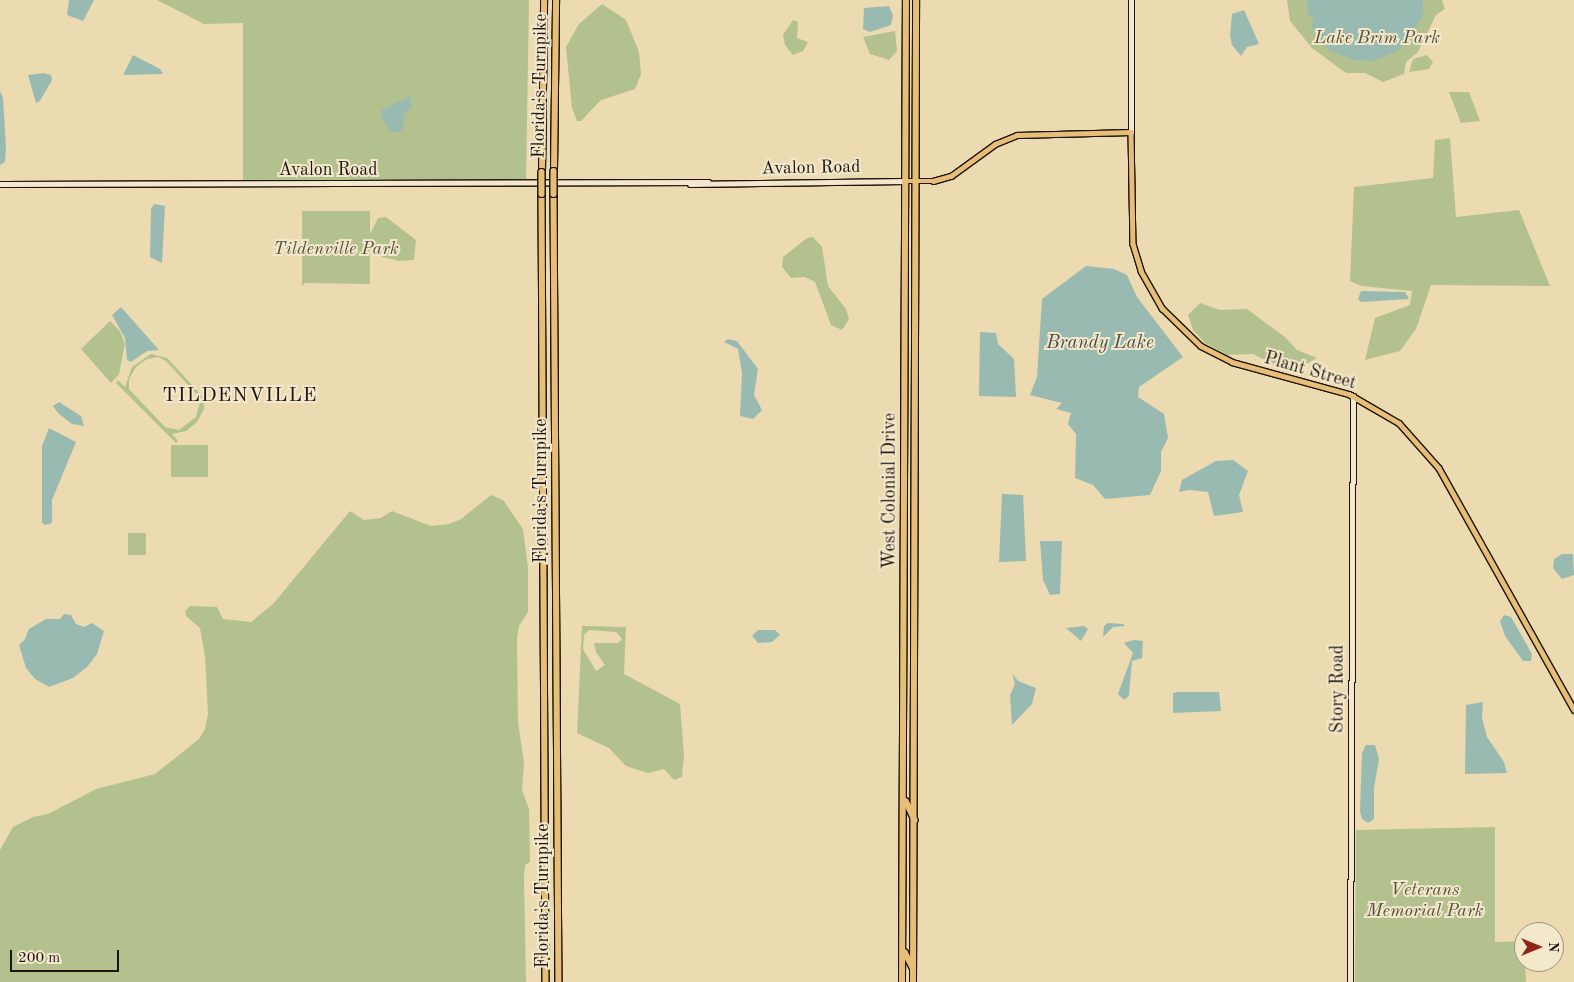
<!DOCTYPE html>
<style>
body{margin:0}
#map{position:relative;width:1574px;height:982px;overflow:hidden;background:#ecdbb0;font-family:"Old Standard TT",serif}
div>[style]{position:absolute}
.green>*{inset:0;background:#b3c18e;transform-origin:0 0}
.water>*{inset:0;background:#99bab1}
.roads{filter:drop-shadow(1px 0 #1e140d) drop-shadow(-1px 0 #1e140d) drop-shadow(0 1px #1e140d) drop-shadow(0 -1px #1e140d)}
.secondary>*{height:4.5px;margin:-2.25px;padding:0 2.25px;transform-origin:2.25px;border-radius:2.25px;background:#f3e8cc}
.primary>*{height:4.5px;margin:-2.25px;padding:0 2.25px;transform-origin:2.25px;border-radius:2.25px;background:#e6be78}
.highway>*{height:5.5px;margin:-2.75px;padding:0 2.75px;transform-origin:2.75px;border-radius:2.75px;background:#e6be78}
.bridges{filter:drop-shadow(1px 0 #1e140d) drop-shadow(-1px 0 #1e140d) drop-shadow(0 1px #1e140d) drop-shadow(0 -1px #1e140d)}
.highway-bridge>*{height:5.5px;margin:-2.75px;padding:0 2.75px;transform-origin:2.75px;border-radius:2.75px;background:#e6be78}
span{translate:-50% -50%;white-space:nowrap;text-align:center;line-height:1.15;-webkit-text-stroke:4px #f3e8cc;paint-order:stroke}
.park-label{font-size:18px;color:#52513a;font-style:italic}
.street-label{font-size:18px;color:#1e140d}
.water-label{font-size:19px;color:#494e46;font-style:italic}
.quarter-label{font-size:20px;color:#1e140d;letter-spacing:1px}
.north{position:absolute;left:1514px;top:922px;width:50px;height:50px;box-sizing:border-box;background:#f3e8cc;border:1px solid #9e9380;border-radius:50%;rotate:90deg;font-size:14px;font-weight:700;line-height:20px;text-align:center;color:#1e140d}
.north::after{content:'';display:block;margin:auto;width:18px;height:22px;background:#8f2418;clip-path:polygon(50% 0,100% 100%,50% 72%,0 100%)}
.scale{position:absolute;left:10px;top:950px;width:109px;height:22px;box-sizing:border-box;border:2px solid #1e140d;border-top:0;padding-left:6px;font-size:15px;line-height:18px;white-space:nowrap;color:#1e140d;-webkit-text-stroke:4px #f3e8cc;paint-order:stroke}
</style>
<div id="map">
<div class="green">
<div style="clip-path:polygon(157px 0,529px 0,526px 183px,243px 184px,243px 23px,204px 24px)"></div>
<div style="clip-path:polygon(1287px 0,1442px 0,1445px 9px,1436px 15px,1418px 52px,1406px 62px,1404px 74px,1383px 82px,1365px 73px,1346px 73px,1312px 48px,1290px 21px)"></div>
<div style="clip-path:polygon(602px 4px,626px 20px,639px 52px,641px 74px,635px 89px,601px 100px,581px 121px,577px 121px,572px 108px,566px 47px,579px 24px)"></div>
<div style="clip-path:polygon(793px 20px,798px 22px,797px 38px,808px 42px,803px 51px,793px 55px,785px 45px,783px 35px)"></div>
<div style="clip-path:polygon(895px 31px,897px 51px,889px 60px,870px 54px,863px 37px)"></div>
<div style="clip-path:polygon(1427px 55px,1433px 62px,1429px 69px,1409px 72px,1413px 59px)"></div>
<div style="clip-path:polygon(1449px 92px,1469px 92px,1480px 121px,1461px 123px)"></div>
<div style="clip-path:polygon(1450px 138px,1456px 217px,1519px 210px,1550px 286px,1431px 285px,1416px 329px,1400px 351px,1365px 360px,1375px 318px,1410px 305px,1412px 291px,1361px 286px,1350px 281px,1354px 187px,1433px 178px,1435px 140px)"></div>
<div style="clip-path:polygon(302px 211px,370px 211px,370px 234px,378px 218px,386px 217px,416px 240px,414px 260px,399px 261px,382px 257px,370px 238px,370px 284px,305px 283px,302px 286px)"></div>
<div style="clip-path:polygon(813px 237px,822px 247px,828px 286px,846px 309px,849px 319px,842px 330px,831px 325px,815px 282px,805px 277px,791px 278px,782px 267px,783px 257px,807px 238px)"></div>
<div style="clip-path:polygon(1200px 303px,1220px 310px,1247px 309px,1285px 337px,1297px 350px,1317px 358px,1299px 368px,1283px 369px,1253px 354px,1227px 355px,1205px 343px,1193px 330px,1188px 315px)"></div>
<div style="clip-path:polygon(110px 321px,120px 331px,125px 344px,119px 374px,111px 383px,81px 349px)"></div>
<div style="clip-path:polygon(evenodd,151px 354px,167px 358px,204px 398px,204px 409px,197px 422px,186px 431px,172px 434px,178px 441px,176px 443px,116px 383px,118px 380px,125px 387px,132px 367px,151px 354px,158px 357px,166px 361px,201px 399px,196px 417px,179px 430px,165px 427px,129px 389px,129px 379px,136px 367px,147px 359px,158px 357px)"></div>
<div style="left:208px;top:445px;width:32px;height:37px;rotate:90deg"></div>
<div style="clip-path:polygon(491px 495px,503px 500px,523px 529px,528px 568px,528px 612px,519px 626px,517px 638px,518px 722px,524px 763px,522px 790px,529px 809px,530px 862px,525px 865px,524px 876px,526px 982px,0 982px,0 850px,13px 827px,33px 817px,48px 814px,96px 789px,155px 774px,199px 739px,205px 729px,208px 714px,205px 656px,200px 628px,186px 616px,185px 611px,190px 606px,217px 607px,223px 619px,251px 622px,273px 604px,350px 511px,364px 520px,381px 518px,392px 511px,431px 526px,449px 524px,461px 519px)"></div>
<div style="left:128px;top:533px;width:18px;height:22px"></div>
<div style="clip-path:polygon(evenodd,582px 626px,626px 627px,624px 674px,680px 704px,684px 755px,682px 777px,674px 780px,664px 769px,648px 773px,626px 766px,609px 748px,577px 733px,582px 626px,589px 630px,616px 632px,622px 639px,618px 643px,594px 643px,596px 652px,605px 665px,596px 671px,583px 649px,584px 635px,589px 630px)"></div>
<div style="clip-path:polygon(1495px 827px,1495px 942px,1524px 941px,1526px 982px,1355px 982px,1356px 830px)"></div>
</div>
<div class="water">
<div style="clip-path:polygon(69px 0,94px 0,83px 21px,67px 15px)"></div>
<div style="clip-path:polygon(1307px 0,1423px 0,1422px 18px,1399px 50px,1374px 61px,1354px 60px,1331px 51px,1319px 40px,1311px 26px,1314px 19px,1308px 13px)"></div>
<div style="clip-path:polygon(889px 6px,893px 15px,891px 25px,870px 32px,863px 29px,864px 8px)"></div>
<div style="clip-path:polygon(1244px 10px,1259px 44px,1247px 47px,1241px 56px,1232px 45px,1230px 35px,1232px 14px)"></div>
<div style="clip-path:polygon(133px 55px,160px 69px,163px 74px,123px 75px)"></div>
<div style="clip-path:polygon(43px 73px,51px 75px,52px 80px,40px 101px,36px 103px,28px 75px)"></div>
<div style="clip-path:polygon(0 91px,3px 98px,6px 147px,5px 162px,0 165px)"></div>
<div style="clip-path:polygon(410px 96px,412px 105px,404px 116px,403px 128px,400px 132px,390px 131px,381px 117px,382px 110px)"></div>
<div style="clip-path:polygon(154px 204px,165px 206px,162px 263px,150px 257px,151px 209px)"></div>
<div style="clip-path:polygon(1086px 266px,1114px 269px,1127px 275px,1137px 297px,1183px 357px,1139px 387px,1138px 397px,1164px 414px,1168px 438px,1161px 452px,1161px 471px,1150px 495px,1105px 499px,1093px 485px,1075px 478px,1076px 434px,1068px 424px,1071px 413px,1056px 409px,1062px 403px,1030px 395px,1037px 377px,1042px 299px)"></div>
<div style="clip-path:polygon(1361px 291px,1405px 292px,1409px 299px,1361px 302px,1358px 299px)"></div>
<div style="clip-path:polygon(121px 307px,159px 350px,147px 351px,131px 362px,127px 360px,125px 338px,112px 315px)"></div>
<div style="clip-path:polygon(980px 332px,996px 333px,998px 344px,1014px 359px,1016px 397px,979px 396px)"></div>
<div style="clip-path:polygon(728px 339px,737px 341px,758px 369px,754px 395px,762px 410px,753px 419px,740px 416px,742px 373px,738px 349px,724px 342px)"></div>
<div style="clip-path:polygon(59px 402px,81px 416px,84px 426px,72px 424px,58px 413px,53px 406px)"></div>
<div style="clip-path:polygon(49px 428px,76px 442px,52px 500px,52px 523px,45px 525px,42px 523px,42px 446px)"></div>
<div style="clip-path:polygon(1233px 460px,1248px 471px,1239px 495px,1243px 512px,1214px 516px,1208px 492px,1189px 490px,1179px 492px,1182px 480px,1198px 471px,1216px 461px)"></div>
<div style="clip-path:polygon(1002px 494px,1023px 495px,1026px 561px,999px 562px)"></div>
<div style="clip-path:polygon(1040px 541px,1062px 541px,1060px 594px,1050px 595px,1043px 580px)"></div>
<div style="clip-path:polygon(1573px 554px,1574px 575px,1562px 579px,1553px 568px,1554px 559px,1562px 554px)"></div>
<div style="clip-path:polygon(64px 614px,71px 615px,76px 624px,84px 627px,92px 623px,104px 631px,97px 654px,87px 667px,73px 678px,49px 687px,35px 679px,26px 668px,19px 645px,25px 639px,29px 629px,46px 619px,60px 619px)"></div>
<div style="clip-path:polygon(1504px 615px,1511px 617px,1532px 654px,1531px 661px,1523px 661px,1505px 636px,1500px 621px)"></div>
<div style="clip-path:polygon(1108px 623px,1123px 624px,1125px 626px,1113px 627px,1103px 637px,1104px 626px)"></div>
<div style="clip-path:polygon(1084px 626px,1088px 629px,1081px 641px,1066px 628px)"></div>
<div style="clip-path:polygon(758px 630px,775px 630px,780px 635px,772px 642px,758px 643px,752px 636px)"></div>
<div style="clip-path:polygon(1134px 640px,1143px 641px,1142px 658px,1132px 661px,1129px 696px,1124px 700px,1118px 694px,1133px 653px,1124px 643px)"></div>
<div style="clip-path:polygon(1012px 673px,1018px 681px,1036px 688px,1032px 704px,1012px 725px,1010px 695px,1015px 684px)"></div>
<div style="clip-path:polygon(1178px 692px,1219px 692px,1221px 711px,1173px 713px,1173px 693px)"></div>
<div style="clip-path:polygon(1483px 702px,1482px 718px,1487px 737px,1504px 762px,1507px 773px,1465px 774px,1466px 705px)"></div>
<div style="clip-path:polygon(1366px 745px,1375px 745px,1379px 759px,1374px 788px,1374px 819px,1368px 823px,1362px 819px,1360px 811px,1362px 753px)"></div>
</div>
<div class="roads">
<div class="secondary">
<div style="left:1131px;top:0;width:132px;rotate:90deg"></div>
<div style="left:0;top:184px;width:708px;rotate:-0.16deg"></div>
<div style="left:690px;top:184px;width:214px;rotate:-0.8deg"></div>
<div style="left:1350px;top:982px;width:586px;rotate:-89.71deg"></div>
</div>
<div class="primary">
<div style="left:904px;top:181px;width:29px"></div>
<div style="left:933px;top:181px;width:19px;rotate:-16deg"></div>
<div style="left:951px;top:176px;width:54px;rotate:-36deg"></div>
<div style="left:995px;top:144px;width:24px;rotate:-22deg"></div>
<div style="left:1017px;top:135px;width:114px;rotate:-1.5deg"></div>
<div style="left:1131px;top:132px;width:112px;rotate:89deg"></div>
<div style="left:1133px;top:244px;width:28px;rotate:73deg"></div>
<div style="left:1141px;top:271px;width:43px;rotate:60.4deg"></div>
<div style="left:1162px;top:308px;width:54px;rotate:44.3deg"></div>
<div style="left:1201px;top:346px;width:35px;rotate:27deg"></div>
<div style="left:1232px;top:362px;width:121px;rotate:15.3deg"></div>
<div style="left:1349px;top:394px;width:58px;rotate:30.1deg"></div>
<div style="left:1399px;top:423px;width:60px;rotate:48.4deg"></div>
<div style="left:1439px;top:468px;width:277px;rotate:60.8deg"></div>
</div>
<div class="highway">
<div style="left:554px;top:171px;width:171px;rotate:-89.3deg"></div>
<div style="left:542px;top:172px;width:172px;rotate:-89.3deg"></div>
<div style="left:542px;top:194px;width:788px;rotate:89.71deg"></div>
<div style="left:554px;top:194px;width:788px;rotate:89.64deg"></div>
<div style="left:906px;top:801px;width:21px;rotate:65deg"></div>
<div style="left:905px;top:952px;width:18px;rotate:63deg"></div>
<div style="left:902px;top:982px;width:982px;rotate:-89.77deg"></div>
<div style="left:913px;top:982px;width:982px;rotate:-89.82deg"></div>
</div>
</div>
<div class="bridges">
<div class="highway-bridge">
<div style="left:554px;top:171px;width:23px;rotate:90deg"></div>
<div style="left:542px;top:172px;width:22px;rotate:90deg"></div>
</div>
</div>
<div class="park-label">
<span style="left:1377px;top:38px">Lake Brim Park</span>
<span style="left:336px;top:249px">Tildenville Park</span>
<span style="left:1425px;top:901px">Veterans<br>Memorial Park</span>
</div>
<div class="street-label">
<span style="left:540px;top:86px;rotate:-89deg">Florida's Turnpike</span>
<span style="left:811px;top:168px;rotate:-1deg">Avalon Road</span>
<span style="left:328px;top:170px">Avalon Road</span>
<span style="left:1310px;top:371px;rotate:16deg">Plant Street</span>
<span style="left:541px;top:491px;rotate:-90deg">Florida's Turnpike</span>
<span style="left:890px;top:491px;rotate:-90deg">West Colonial Drive</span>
<span style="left:1338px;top:689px;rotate:-90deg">Story Road</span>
<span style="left:543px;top:896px;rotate:-90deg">Florida's Turnpike</span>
</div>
<div class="water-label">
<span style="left:1100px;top:344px">Brandy Lake</span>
</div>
<div class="quarter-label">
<span style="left:240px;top:396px">TILDENVILLE</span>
</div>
<div class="north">N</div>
<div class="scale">200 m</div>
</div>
